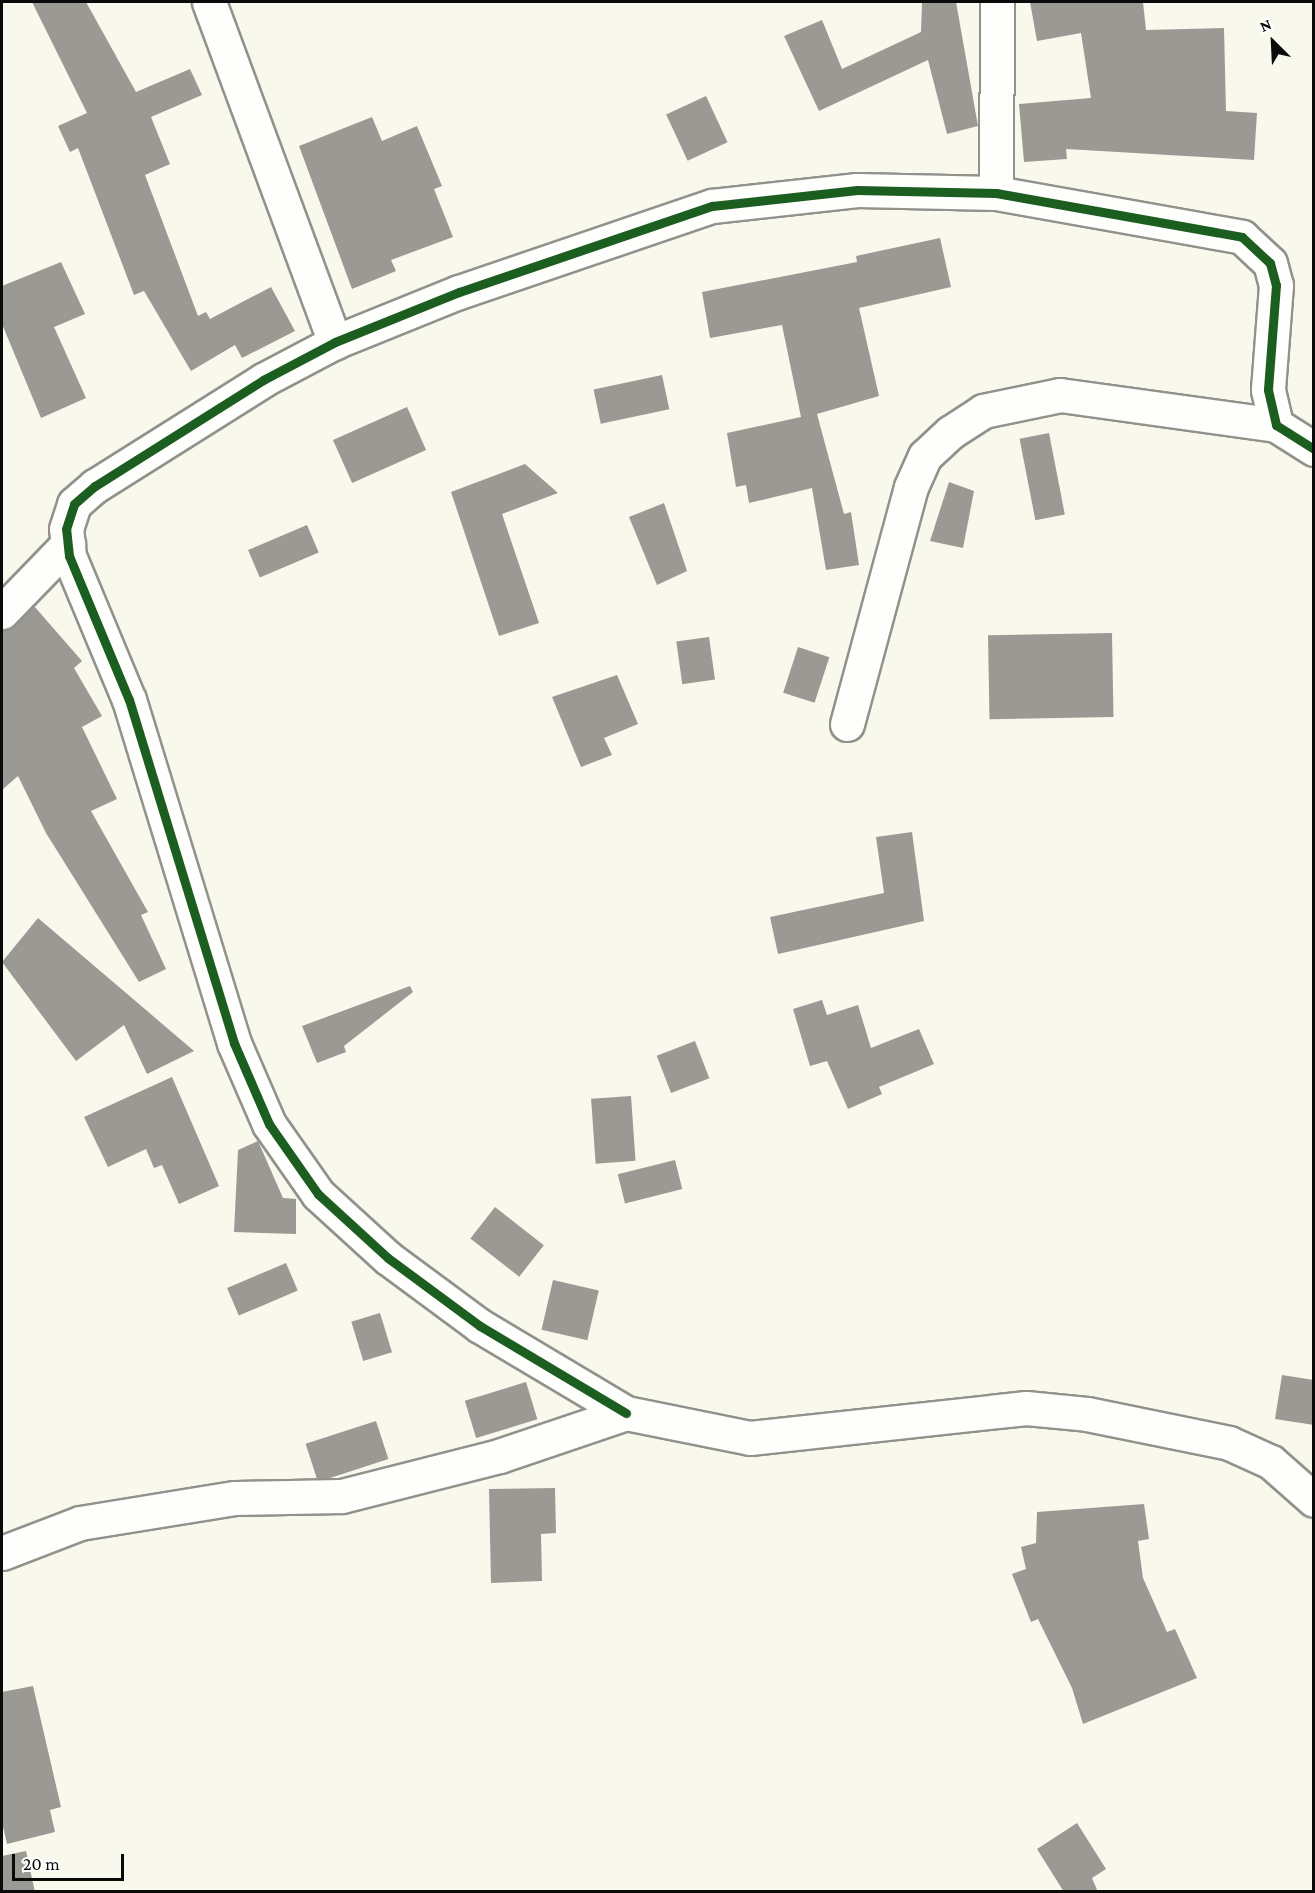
<!DOCTYPE html>
<style>
body{margin:0}
#map{position:relative;width:1315px;height:1893px;overflow:hidden;background:#f9f8ec;font-family:"Crimson Pro",serif}
div>[style]{position:absolute}
.building>*{inset:0;background:#9b9993;transform-origin:0 0}
.roads{filter:drop-shadow(2px 0 #92918c) drop-shadow(-2px 0 #92918c) drop-shadow(0 2px #92918c) drop-shadow(0 -2px #92918c)}
.street>*{height:33px;margin:-16.5px;padding:0 16.5px;transform-origin:16.5px;border-radius:16.5px;background:#fefefc}
.cycleway>*{height:9px;margin:-4.5px;padding:0 4.5px;transform-origin:4.5px;border-radius:4.5px;background:#1b5e20}
span{translate:-50% -50%;white-space:nowrap;text-align:center;line-height:1.15;-webkit-text-stroke:6px #fff;paint-order:stroke}
.frame{position:absolute;inset:0;border:3px solid #0a0a0a;pointer-events:none}
.north{position:absolute;left:1243px;top:12px;width:60px;height:60px;-webkit-text-stroke:4px #fff;paint-order:stroke;rotate:336deg;font-size:16px;font-weight:700;line-height:24px;text-align:center;color:#0a0a0a}
.north::after{content:'';display:block;margin:auto;width:21px;height:27px;background:#0a0a0a;clip-path:polygon(50% 0,100% 100%,50% 72%,0 100%)}
.scale{position:absolute;left:12px;top:1854px;width:112px;height:27px;box-sizing:border-box;border:3px solid #0a0a0a;border-top:0;padding-left:8px;font-size:18px;line-height:21px;white-space:nowrap;color:#0a0a0a;-webkit-text-stroke:4px #fff;paint-order:stroke}
</style>
<div id="map">
<div class="building">
<div style="clip-path:polygon(32px 2px,86px 2px,136px 92px,190px 69px,202px 95px,151px 117px,170px 164px,145px 175px,198px 316px,206px 312px,210px 319px,271px 287px,295px 331px,242px 358px,235px 345px,191px 371px,144px 291px,134px 295px,78px 148px,70px 152px,58px 126px,87px 113px)"></div>
<div style="clip-path:polygon(922px 2px,956px 2px,978px 126px,947px 134px,928px 60px,819px 111px,784px 36px,822px 20px,842px 69px,921px 32px)"></div>
<div style="clip-path:polygon(1030px 2px,1143px 2px,1146px 30px,1224px 28px,1226px 111px,1257px 113px,1254px 160px,1066px 149px,1067px 159px,1024px 162px,1019px 104px,1091px 98px,1081px 33px,1037px 41px)"></div>
<div style="left:706px;top:96px;width:51px;height:44px;rotate:65deg"></div>
<div style="clip-path:polygon(372px 117px,382px 141px,417px 126px,442px 186px,434px 189px,453px 237px,391px 260px,396px 271px,352px 289px,299px 146px)"></div>
<div style="clip-path:polygon(940px 238px,951px 287px,859px 308px,879px 396px,817px 414px,844px 514px,851px 512px,859px 565px,826px 570px,812px 488px,749px 503px,746px 485px,736px 487px,727px 433px,801px 417px,782px 325px,710px 338px,702px 292px,857px 262px,856px 256px)"></div>
<div style="clip-path:polygon(61px 262px,85px 314px,54px 327px,86px 398px,41px 418px,2px 324px,2px 286px)"></div>
<div style="left:662px;top:375px;width:35px;height:70px;rotate:78deg"></div>
<div style="left:407px;top:407px;width:47px;height:81px;rotate:66deg"></div>
<div style="left:1049px;top:433px;width:83px;height:30px;rotate:79deg"></div>
<div style="clip-path:polygon(525px 464px,558px 493px,502px 514px,539px 623px,499px 636px,451px 492px)"></div>
<div style="clip-path:polygon(949px 482px,974px 491px,963px 548px,930px 541px)"></div>
<div style="clip-path:polygon(664px 503px,687px 571px,657px 585px,629px 517px)"></div>
<div style="left:307px;top:525px;width:30px;height:64px;rotate:67deg"></div>
<div style="clip-path:polygon(34px 606px,82px 661px,74px 668px,102px 716px,82px 727px,117px 799px,91px 811px,148px 912px,141px 915px,166px 969px,139px 982px,46px 833px,18px 776px,2px 790px,2px 630px,15px 625px)"></div>
<div style="left:1112px;top:633px;width:84px;height:124px;rotate:89deg"></div>
<div style="left:709px;top:637px;width:43px;height:33px;rotate:82deg"></div>
<div style="left:798px;top:647px;width:33px;height:48px;rotate:18deg"></div>
<div style="clip-path:polygon(617px 675px,638px 724px,604px 738px,612px 755px,581px 767px,552px 697px)"></div>
<div style="clip-path:polygon(912px 832px,924px 921px,778px 954px,770px 917px,884px 893px,876px 837px)"></div>
<div style="clip-path:polygon(38px 918px,139px 1004px,194px 1051px,147px 1074px,124px 1025px,76px 1061px,2px 962px)"></div>
<div style="clip-path:polygon(410px 986px,413px 992px,344px 1046px,346px 1052px,317px 1063px,302px 1026px)"></div>
<div style="clip-path:polygon(822px 1000px,827px 1015px,858px 1005px,871px 1048px,919px 1029px,934px 1064px,879px 1087px,882px 1094px,848px 1109px,827px 1061px,810px 1066px,793px 1009px)"></div>
<div style="left:695px;top:1041px;width:40px;height:41px;rotate:69deg"></div>
<div style="clip-path:polygon(172px 1077px,219px 1186px,179px 1204px,162px 1165px,154px 1168px,146px 1149px,108px 1167px,84px 1117px)"></div>
<div style="left:631px;top:1096px;width:65px;height:40px;rotate:86deg"></div>
<div style="clip-path:polygon(258px 1141px,283px 1198px,296px 1199px,296px 1234px,234px 1232px,238px 1150px)"></div>
<div style="left:675px;top:1160px;width:30px;height:59px;rotate:76deg"></div>
<div style="left:495px;top:1207px;width:62px;height:40px;rotate:38deg"></div>
<div style="left:286px;top:1263px;width:30px;height:64px;rotate:67deg"></div>
<div style="left:553px;top:1280px;width:47px;height:51px;rotate:13deg"></div>
<div style="left:380px;top:1313px;width:41px;height:30px;rotate:73deg"></div>
<div style="clip-path:polygon(1282px 1375px,1314px 1380px,1314px 1425px,1275px 1419px)"></div>
<div style="left:526px;top:1382px;width:39px;height:64px;rotate:73deg"></div>
<div style="left:376px;top:1421px;width:40px;height:74px;rotate:72deg"></div>
<div style="clip-path:polygon(555px 1488px,556px 1533px,541px 1534px,542px 1581px,491px 1583px,489px 1489px)"></div>
<div style="clip-path:polygon(1144px 1504px,1149px 1539px,1138px 1541px,1143px 1578px,1167px 1632px,1175px 1629px,1197px 1678px,1083px 1724px,1072px 1688px,1038px 1619px,1031px 1622px,1012px 1574px,1026px 1569px,1021px 1547px,1036px 1543px,1037px 1512px)"></div>
<div style="clip-path:polygon(33px 1686px,61px 1807px,50px 1810px,55px 1832px,7px 1844px,2px 1822px,2px 1692px)"></div>
<div style="clip-path:polygon(1077px 1823px,1106px 1869px,1092px 1878px,1098px 1892px,1064px 1892px,1037px 1849px)"></div>
<div style="clip-path:polygon(26px 1851px,35px 1892px,2px 1892px,2px 1856px)"></div>
</div>
<div class="roads">
<div class="street">
<div style="left:209px;top:2px;width:363px;rotate:69.7deg"></div>
<div style="left:996px;top:193px;width:191px;rotate:-89.7deg"></div>
<div style="left:2px;top:612px;width:95px;rotate:-45.9deg"></div>
<div style="left:847px;top:724px;width:245px;rotate:-74.9deg"></div>
<div style="left:911px;top:487px;width:34px;rotate:-66deg"></div>
<div style="left:925px;top:456px;width:35px;rotate:-43deg"></div>
<div style="left:951px;top:432px;width:38px;rotate:-33deg"></div>
<div style="left:983px;top:411px;width:79px;rotate:-11.7deg"></div>
<div style="left:1060px;top:395px;width:218px;rotate:7.9deg"></div>
<div style="left:626px;top:1413px;width:170px;rotate:-149.2deg"></div>
<div style="left:480px;top:1326px;width:114px;rotate:-143.5deg"></div>
<div style="left:388px;top:1258px;width:95px;rotate:-137.6deg"></div>
<div style="left:318px;top:1194px;width:85px;rotate:-125deg"></div>
<div style="left:269px;top:1124px;width:88px;rotate:-113.4deg"></div>
<div style="left:234px;top:1043px;width:359px;rotate:-107deg"></div>
<div style="left:129px;top:700px;width:156px;rotate:-112.6deg"></div>
<div style="left:69px;top:556px;width:27px;rotate:-96deg"></div>
<div style="left:66px;top:529px;width:26px;rotate:-72deg"></div>
<div style="left:74px;top:504px;width:28px;rotate:-41deg"></div>
<div style="left:95px;top:486px;width:199px;rotate:-32.2deg"></div>
<div style="left:263px;top:380px;width:81px;rotate:-27.8deg"></div>
<div style="left:335px;top:342px;width:134px;rotate:-22deg"></div>
<div style="left:459px;top:292px;width:267px;rotate:-18.8deg"></div>
<div style="left:712px;top:206px;width:146px;rotate:-6.3deg"></div>
<div style="left:857px;top:190px;width:139px;rotate:1.2deg"></div>
<div style="left:996px;top:193px;width:250px;rotate:10.1deg"></div>
<div style="left:1242px;top:237px;width:38px;rotate:43deg"></div>
<div style="left:1270px;top:263px;width:23px;rotate:75deg"></div>
<div style="left:1276px;top:285px;width:105px;rotate:94.4deg"></div>
<div style="left:1268px;top:390px;width:36px;rotate:77deg"></div>
<div style="left:1276px;top:425px;width:45px;rotate:32.3deg"></div>
<div style="left:2px;top:1553px;width:84px;rotate:-21deg"></div>
<div style="left:80px;top:1523px;width:157px;rotate:-9.2deg"></div>
<div style="left:235px;top:1498px;width:107px;rotate:-1.1deg"></div>
<div style="left:342px;top:1496px;width:162px;rotate:-14.3deg"></div>
<div style="left:499px;top:1456px;width:134px;rotate:-18.7deg"></div>
<div style="left:626px;top:1413px;width:126px;rotate:11.4deg"></div>
<div style="left:750px;top:1438px;width:278px;rotate:-6.2deg"></div>
<div style="left:1026px;top:1408px;width:61px;rotate:5.6deg"></div>
<div style="left:1087px;top:1414px;width:145px;rotate:11.5deg"></div>
<div style="left:1229px;top:1443px;width:46px;rotate:24.3deg"></div>
<div style="left:1271px;top:1462px;width:57px;rotate:41.5deg"></div>
</div>
</div>
<div class="cycleway">
<div style="left:626px;top:1413px;width:170px;rotate:-149.2deg"></div>
<div style="left:480px;top:1326px;width:114px;rotate:-143.5deg"></div>
<div style="left:388px;top:1258px;width:95px;rotate:-137.6deg"></div>
<div style="left:318px;top:1194px;width:85px;rotate:-125deg"></div>
<div style="left:269px;top:1124px;width:88px;rotate:-113.4deg"></div>
<div style="left:234px;top:1043px;width:359px;rotate:-107deg"></div>
<div style="left:129px;top:700px;width:156px;rotate:-112.6deg"></div>
<div style="left:69px;top:556px;width:27px;rotate:-96deg"></div>
<div style="left:66px;top:529px;width:26px;rotate:-72deg"></div>
<div style="left:74px;top:504px;width:28px;rotate:-41deg"></div>
<div style="left:95px;top:486px;width:199px;rotate:-32.2deg"></div>
<div style="left:263px;top:380px;width:81px;rotate:-27.8deg"></div>
<div style="left:335px;top:342px;width:134px;rotate:-22deg"></div>
<div style="left:459px;top:292px;width:267px;rotate:-18.8deg"></div>
<div style="left:712px;top:206px;width:146px;rotate:-6.3deg"></div>
<div style="left:857px;top:190px;width:139px;rotate:1.2deg"></div>
<div style="left:996px;top:193px;width:250px;rotate:10.1deg"></div>
<div style="left:1242px;top:237px;width:38px;rotate:43deg"></div>
<div style="left:1270px;top:263px;width:23px;rotate:75deg"></div>
<div style="left:1276px;top:285px;width:105px;rotate:94.4deg"></div>
<div style="left:1268px;top:390px;width:36px;rotate:77deg"></div>
<div style="left:1276px;top:425px;width:45px;rotate:32.3deg"></div>
</div>
<div class="frame"></div>
<div class="north">N</div>
<div class="scale">20 m</div>
</div>
